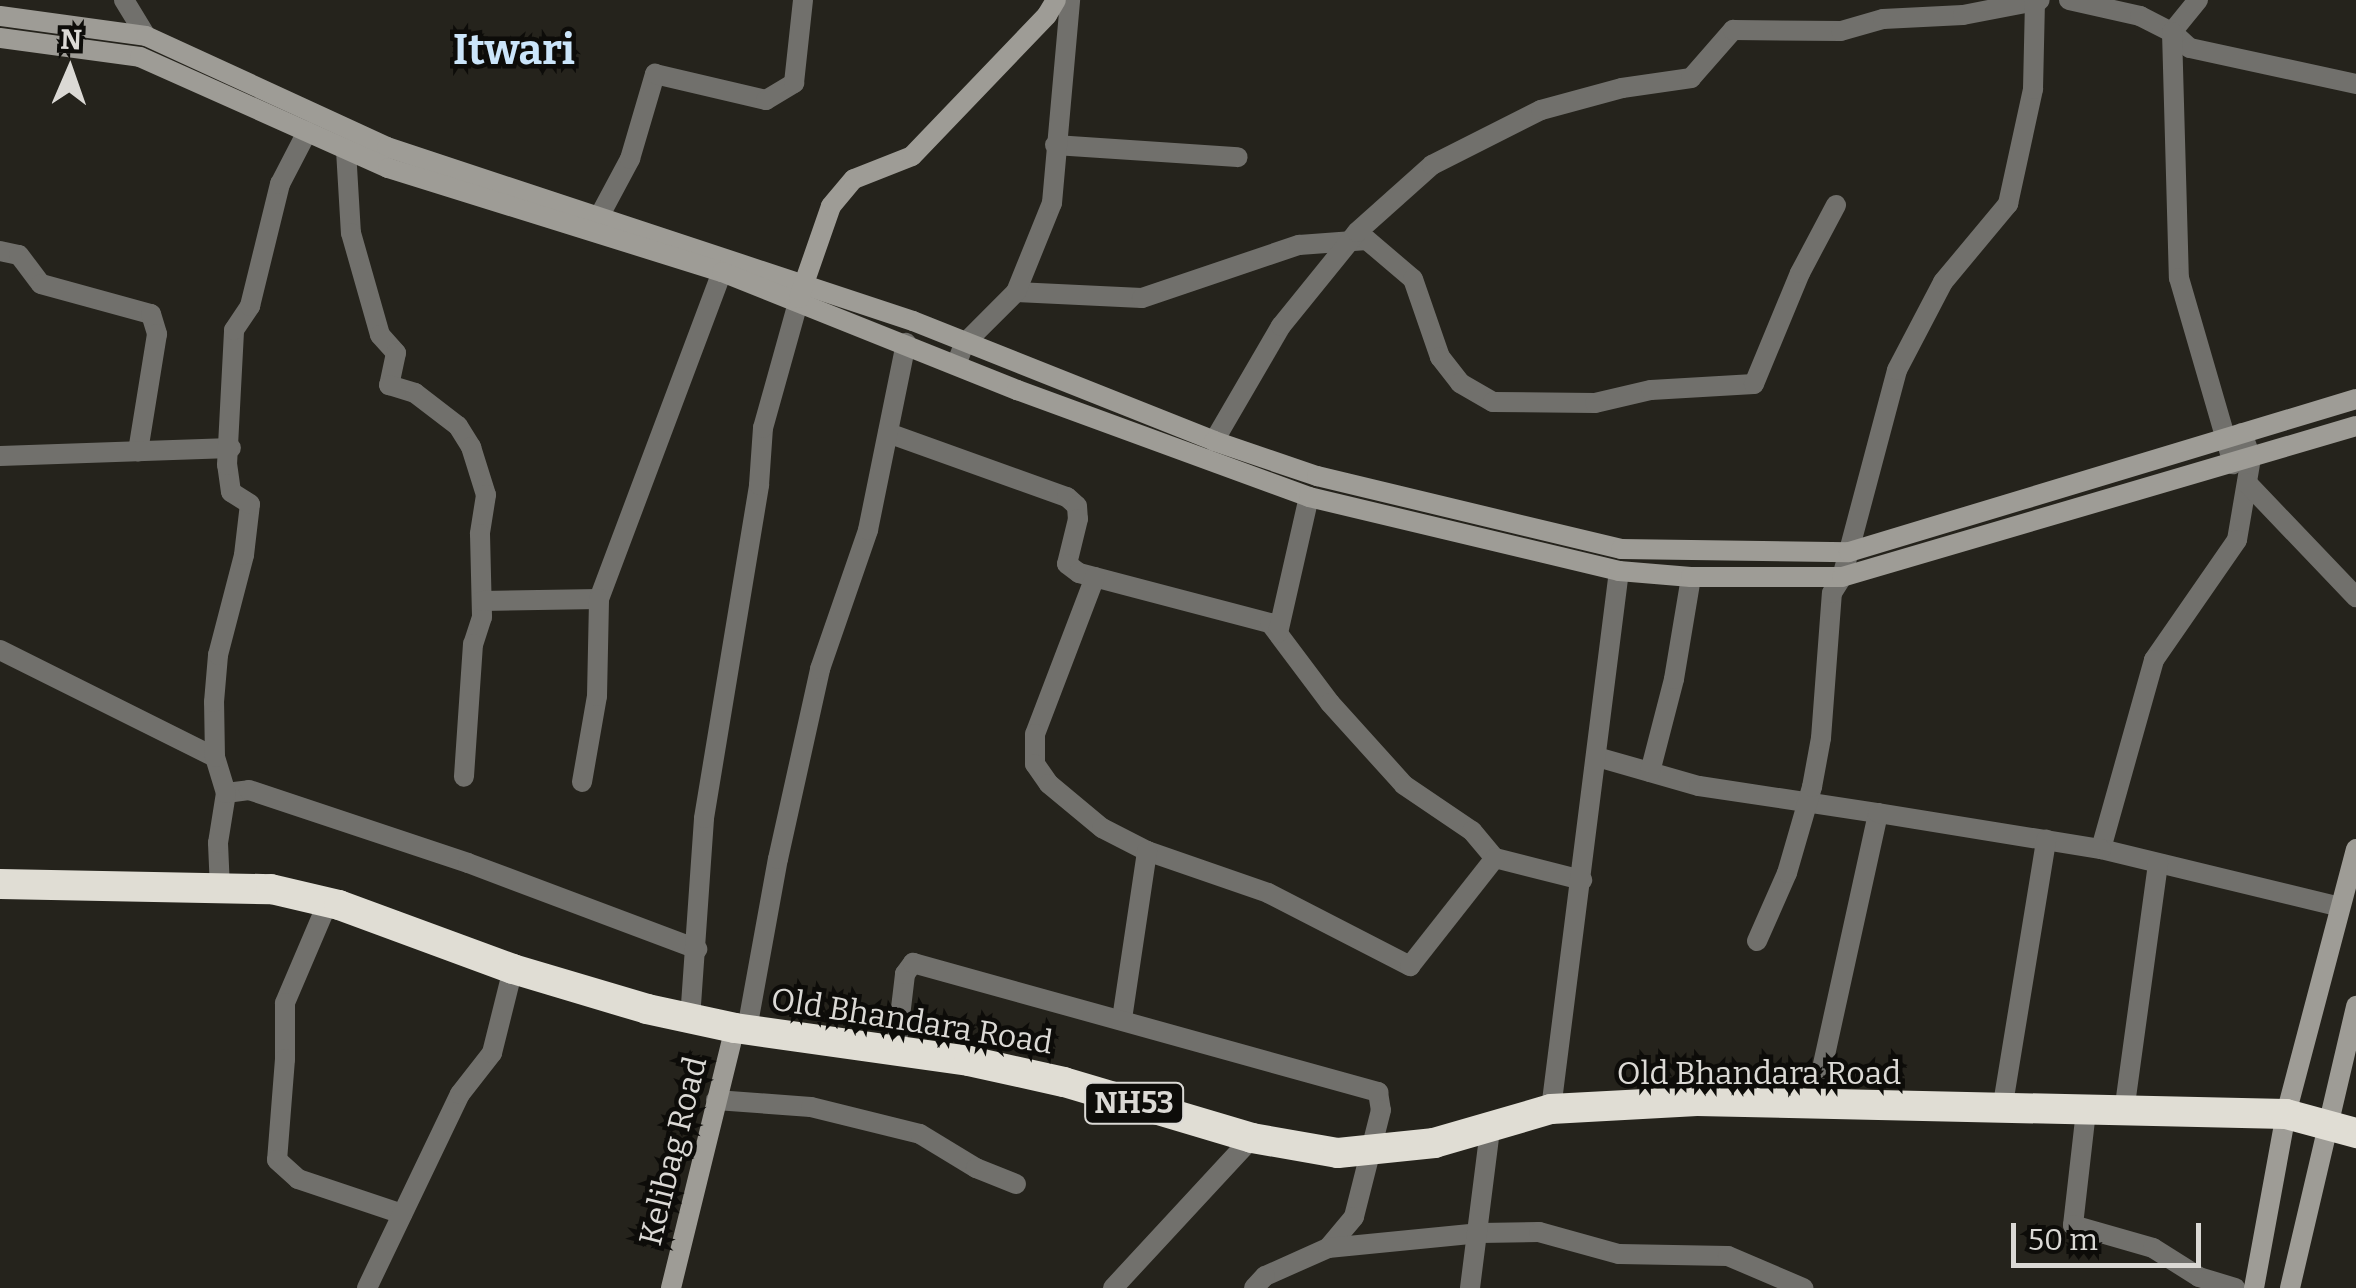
<!DOCTYPE html>
<style>
body{margin:0}
#map{position:relative;width:2356px;height:1288px;overflow:hidden;background:#25231c;font-family:Bitter,serif}
div>[style]{position:absolute}
.street>*{height:20px;margin:-10px;padding:0 10px;transform-origin:10px;border-radius:10px;background:#71706c}
.secondary>*{height:20px;margin:-10px;padding:0 10px;transform-origin:10px;border-radius:10px;background:#9e9c96}
.highway>*{height:30px;margin:-15px;padding:0 15px;transform-origin:15px;border-radius:15px;background:#e0ddd4}
span{translate:-50% -50%;white-space:nowrap;text-align:center;line-height:1.15;-webkit-text-stroke:9px #0d0c09;paint-order:stroke}
.shield-label span{padding:2px 8px;background:#0d0c09;border:2px solid;border-radius:8px;-webkit-text-stroke-width:0}
.shield-label{font-size:30px;color:#dbd9d5;font-weight:700}
.street-label{font-size:32px;color:#dbd9d5}
.district-label{font-size:42px;color:#cbe5fa;font-weight:700}
.north{position:absolute;left:20px;top:20px;width:100px;height:100px;-webkit-text-stroke:8px #0d0c09;paint-order:stroke;rotate:2deg;font-size:28px;font-weight:700;line-height:40px;text-align:center;color:#dbd9d5}
.north::after{content:'';display:block;margin:auto;width:35px;height:45px;background:#dbd9d5;clip-path:polygon(50% 0,100% 100%,50% 72%,0 100%)}
.scale{position:absolute;left:2011px;top:1223px;width:190px;height:45px;box-sizing:border-box;border:5px solid #dbd9d5;border-top:0;padding-left:12px;font-size:30px;line-height:35px;white-space:nowrap;color:#dbd9d5;-webkit-text-stroke:8px #0d0c09;paint-order:stroke}
</style>
<div id="map">
<div class="street">
<div style="left:124px;top:0;width:42px;rotate:58.6deg"></div>
<div style="left:2069px;top:0;width:73px;rotate:12.7deg"></div>
<div style="left:2140px;top:16px;width:36px;rotate:27deg"></div>
<div style="left:2172px;top:32px;width:24px;rotate:42deg"></div>
<div style="left:2190px;top:48px;width:170px;rotate:12.2deg"></div>
<div style="left:2198px;top:0;width:41px;rotate:129.1deg"></div>
<div style="left:2172px;top:32px;width:246px;rotate:88.4deg"></div>
<div style="left:2179px;top:278px;width:194px;rotate:73.8deg"></div>
<div style="left:1055px;top:145px;width:183px;rotate:3.8deg"></div>
<div style="left:346px;top:150px;width:83px;rotate:86.6deg"></div>
<div style="left:351px;top:233px;width:106px;rotate:74.1deg"></div>
<div style="left:380px;top:335px;width:24px;rotate:48deg"></div>
<div style="left:396px;top:353px;width:33px;rotate:102deg"></div>
<div style="left:389px;top:385px;width:27px;rotate:17deg"></div>
<div style="left:415px;top:393px;width:54px;rotate:37.5deg"></div>
<div style="left:458px;top:426px;width:25px;rotate:58deg"></div>
<div style="left:471px;top:447px;width:50px;rotate:72.6deg"></div>
<div style="left:486px;top:495px;width:39px;rotate:99deg"></div>
<div style="left:480px;top:534px;width:83px;rotate:88.6deg"></div>
<div style="left:482px;top:617px;width:28px;rotate:108deg"></div>
<div style="left:473px;top:644px;width:133px;rotate:93.9deg"></div>
<div style="left:600px;top:215px;width:64px;rotate:-61.8deg"></div>
<div style="left:630px;top:159px;width:89px;rotate:-73.6deg"></div>
<div style="left:655px;top:74px;width:114px;rotate:13.2deg"></div>
<div style="left:766px;top:100px;width:33px;rotate:-31deg"></div>
<div style="left:794px;top:83px;width:83px;rotate:-83.8deg"></div>
<div style="left:0;top:251px;width:19px;rotate:12deg"></div>
<div style="left:19px;top:255px;width:36px;rotate:53deg"></div>
<div style="left:41px;top:284px;width:114px;rotate:15.3deg"></div>
<div style="left:151px;top:314px;width:21px;rotate:73deg"></div>
<div style="left:157px;top:334px;width:119px;rotate:99.2deg"></div>
<div style="left:1016px;top:292px;width:126px;rotate:2.7deg"></div>
<div style="left:1142px;top:298px;width:166px;rotate:-18.7deg"></div>
<div style="left:1299px;top:245px;width:68px;rotate:-4.2deg"></div>
<div style="left:1367px;top:240px;width:60px;rotate:40.3deg"></div>
<div style="left:1413px;top:279px;width:83px;rotate:70.9deg"></div>
<div style="left:1440px;top:357px;width:33px;rotate:52deg"></div>
<div style="left:1460px;top:383px;width:38px;rotate:30deg"></div>
<div style="left:1493px;top:402px;width:102px;rotate:0.6deg"></div>
<div style="left:1595px;top:403px;width:57px;rotate:-13.1deg"></div>
<div style="left:1651px;top:390px;width:103px;rotate:-3.3deg"></div>
<div style="left:1754px;top:384px;width:120px;rotate:-67.5deg"></div>
<div style="left:1800px;top:273px;width:77px;rotate:-62.1deg"></div>
<div style="left:956px;top:365px;width:22px;rotate:-69deg"></div>
<div style="left:964px;top:344px;width:74px;rotate:-45deg"></div>
<div style="left:1016px;top:292px;width:96px;rotate:-68deg"></div>
<div style="left:1052px;top:203px;width:204px;rotate:-84.9deg"></div>
<div style="left:888px;top:433px;width:190px;rotate:19.7deg"></div>
<div style="left:1067px;top:497px;width:13px;rotate:42deg"></div>
<div style="left:1077px;top:506px;width:13px;rotate:86deg"></div>
<div style="left:1078px;top:519px;width:46px;rotate:103.7deg"></div>
<div style="left:1067px;top:564px;width:15px;rotate:37deg"></div>
<div style="left:1079px;top:573px;width:197px;rotate:14.7deg"></div>
<div style="left:1270px;top:623px;width:100px;rotate:53.1deg"></div>
<div style="left:1330px;top:703px;width:110px;rotate:47.9deg"></div>
<div style="left:1404px;top:785px;width:82px;rotate:34.1deg"></div>
<div style="left:1472px;top:831px;width:35px;rotate:50deg"></div>
<div style="left:1495px;top:858px;width:90px;rotate:14.2deg"></div>
<div style="left:2242px;top:433px;width:27px;rotate:70deg"></div>
<div style="left:2251px;top:458px;width:83px;rotate:99.7deg"></div>
<div style="left:2237px;top:540px;width:146px;rotate:124.7deg"></div>
<div style="left:2154px;top:660px;width:196px;rotate:105.7deg"></div>
<div style="left:2101px;top:849px;width:246px;rotate:13.6deg"></div>
<div style="left:1214px;top:441px;width:133px;rotate:-59.8deg"></div>
<div style="left:1281px;top:326px;width:121px;rotate:-51deg"></div>
<div style="left:1357px;top:232px;width:101px;rotate:-41.8deg"></div>
<div style="left:1432px;top:165px;width:122px;rotate:-26.8deg"></div>
<div style="left:1541px;top:110px;width:84px;rotate:-15.2deg"></div>
<div style="left:1622px;top:88px;width:70px;rotate:-8.2deg"></div>
<div style="left:1691px;top:78px;width:64px;rotate:-48.8deg"></div>
<div style="left:1733px;top:30px;width:108px;rotate:0.5deg"></div>
<div style="left:1841px;top:31px;width:44px;rotate:-15.9deg"></div>
<div style="left:1883px;top:19px;width:80px;rotate:-2.9deg"></div>
<div style="left:1963px;top:15px;width:78px;rotate:-11deg"></div>
<div style="left:0;top:456px;width:231px;rotate:-2deg"></div>
<div style="left:2247px;top:483px;width:158px;rotate:46.3deg"></div>
<div style="left:1095px;top:577px;width:168px;rotate:110.9deg"></div>
<div style="left:1035px;top:734px;width:30px;rotate:90deg"></div>
<div style="left:1035px;top:764px;width:24px;rotate:55deg"></div>
<div style="left:1049px;top:784px;width:69px;rotate:39.7deg"></div>
<div style="left:1102px;top:828px;width:51px;rotate:27.1deg"></div>
<div style="left:1147px;top:851px;width:128px;rotate:19.1deg"></div>
<div style="left:1268px;top:893px;width:160px;rotate:27.2deg"></div>
<div style="left:1410px;top:966px;width:137px;rotate:-51.8deg"></div>
<div style="left:482px;top:601px;width:117px;rotate:-1deg"></div>
<div style="left:599px;top:599px;width:349px;rotate:-69.4deg"></div>
<div style="left:1278px;top:633px;width:139px;rotate:-77.2deg"></div>
<div style="left:0;top:650px;width:240px;rotate:26.5deg"></div>
<div style="left:1597px;top:757px;width:106px;rotate:15.9deg"></div>
<div style="left:1699px;top:786px;width:181px;rotate:8.6deg"></div>
<div style="left:1650px;top:772px;width:96px;rotate:-75.5deg"></div>
<div style="left:1674px;top:679px;width:103px;rotate:-80.5deg"></div>
<div style="left:582px;top:782px;width:87px;rotate:-80.1deg"></div>
<div style="left:597px;top:696px;width:97px;rotate:-88.8deg"></div>
<div style="left:226px;top:793px;width:23px;rotate:-7deg"></div>
<div style="left:249px;top:790px;width:231px;rotate:18.4deg"></div>
<div style="left:468px;top:863px;width:245px;rotate:20.6deg"></div>
<div style="left:220px;top:889px;width:46px;rotate:-92.5deg"></div>
<div style="left:218px;top:843px;width:51px;rotate:-80.9deg"></div>
<div style="left:226px;top:793px;width:38px;rotate:-107deg"></div>
<div style="left:215px;top:757px;width:55px;rotate:-91deg"></div>
<div style="left:214px;top:702px;width:47px;rotate:-85.1deg"></div>
<div style="left:218px;top:655px;width:103px;rotate:-75.4deg"></div>
<div style="left:244px;top:555px;width:51px;rotate:-83.3deg"></div>
<div style="left:250px;top:504px;width:22px;rotate:-148deg"></div>
<div style="left:231px;top:492px;width:27px;rotate:-98deg"></div>
<div style="left:227px;top:465px;width:135px;rotate:-87deg"></div>
<div style="left:234px;top:330px;width:29px;rotate:-56deg"></div>
<div style="left:250px;top:306px;width:126px;rotate:-76.2deg"></div>
<div style="left:280px;top:184px;width:59px;rotate:-62.6deg"></div>
<div style="left:328px;top:902px;width:110px;rotate:113.1deg"></div>
<div style="left:285px;top:1003px;width:56px;rotate:90deg"></div>
<div style="left:285px;top:1059px;width:101px;rotate:94.5deg"></div>
<div style="left:277px;top:1160px;width:28px;rotate:42deg"></div>
<div style="left:298px;top:1179px;width:110px;rotate:18.6deg"></div>
<div style="left:1757px;top:941px;width:74px;rotate:-66.2deg"></div>
<div style="left:1787px;top:873px;width:90px;rotate:-73.8deg"></div>
<div style="left:1812px;top:787px;width:50px;rotate:-79.6deg"></div>
<div style="left:1821px;top:738px;width:145px;rotate:-85.7deg"></div>
<div style="left:1832px;top:593px;width:19px;rotate:-58deg"></div>
<div style="left:1842px;top:577px;width:214px;rotate:-75.1deg"></div>
<div style="left:1897px;top:370px;width:99px;rotate:-62.4deg"></div>
<div style="left:1943px;top:282px;width:102px;rotate:-50.2deg"></div>
<div style="left:2008px;top:204px;width:118px;rotate:-77.7deg"></div>
<div style="left:2033px;top:89px;width:88px;rotate:-88.7deg"></div>
<div style="left:690px;top:1019px;width:201px;rotate:-86deg"></div>
<div style="left:704px;top:818px;width:338px;rotate:-80.6deg"></div>
<div style="left:759px;top:485px;width:57px;rotate:-86deg"></div>
<div style="left:763px;top:428px;width:134px;rotate:-74.4deg"></div>
<div style="left:1122px;top:1019px;width:170px;rotate:-81.5deg"></div>
<div style="left:747px;top:1029px;width:173px;rotate:-79.7deg"></div>
<div style="left:778px;top:859px;width:195px;rotate:-77.5deg"></div>
<div style="left:820px;top:669px;width:147px;rotate:-70.9deg"></div>
<div style="left:868px;top:530px;width:191px;rotate:-78.5deg"></div>
<div style="left:896px;top:1050px;width:77px;rotate:-83.2deg"></div>
<div style="left:905px;top:974px;width:14px;rotate:-54deg"></div>
<div style="left:913px;top:963px;width:483px;rotate:15.5deg"></div>
<div style="left:1378px;top:1092px;width:18px;rotate:81deg"></div>
<div style="left:1381px;top:1110px;width:110px;rotate:104.2deg"></div>
<div style="left:1354px;top:1217px;width:40px;rotate:130deg"></div>
<div style="left:1328px;top:1248px;width:69px;rotate:156deg"></div>
<div style="left:1265px;top:1276px;width:16px;rotate:133deg"></div>
<div style="left:716px;top:1100px;width:95px;rotate:4.2deg"></div>
<div style="left:811px;top:1107px;width:112px;rotate:13.9deg"></div>
<div style="left:920px;top:1134px;width:66px;rotate:31.3deg"></div>
<div style="left:976px;top:1168px;width:43px;rotate:21.8deg"></div>
<div style="left:1814px;top:1105px;width:299px;rotate:-77.6deg"></div>
<div style="left:1878px;top:813px;width:226px;rotate:9.2deg"></div>
<div style="left:1551px;top:1109px;width:542px;rotate:-82.8deg"></div>
<div style="left:2002px;top:1110px;width:274px;rotate:-80.7deg"></div>
<div style="left:2086px;top:1111px;width:115px;rotate:96.5deg"></div>
<div style="left:2073px;top:1225px;width:83px;rotate:16deg"></div>
<div style="left:2153px;top:1248px;width:54px;rotate:32.2deg"></div>
<div style="left:2199px;top:1277px;width:38px;rotate:17deg"></div>
<div style="left:2124px;top:1112px;width:251px;rotate:-82.2deg"></div>
<div style="left:1328px;top:1248px;width:153px;rotate:-5.6deg"></div>
<div style="left:1480px;top:1233px;width:59px;rotate:-1deg"></div>
<div style="left:1539px;top:1232px;width:83px;rotate:15.4deg"></div>
<div style="left:1619px;top:1254px;width:109px;rotate:1.1deg"></div>
<div style="left:1728px;top:1256px;width:82px;rotate:23.1deg"></div>
<div style="left:367px;top:1288px;width:215px;rotate:-64.4deg"></div>
<div style="left:460px;top:1094px;width:52px;rotate:-52deg"></div>
<div style="left:492px;top:1053px;width:87px;rotate:-76deg"></div>
<div style="left:1113px;top:1288px;width:205px;rotate:-47.2deg"></div>
<div style="left:1470px;top:1288px;width:160px;rotate:-82.8deg"></div>
</div>
<div class="secondary">
<div style="left:0;top:16px;width:147px;rotate:7.8deg"></div>
<div style="left:146px;top:36px;width:265px;rotate:24.7deg"></div>
<div style="left:387px;top:147px;width:554px;rotate:18.3deg"></div>
<div style="left:913px;top:321px;width:324px;rotate:21.7deg"></div>
<div style="left:1214px;top:441px;width:109px;rotate:18.8deg"></div>
<div style="left:1317px;top:476px;width:313px;rotate:13.5deg"></div>
<div style="left:1621px;top:549px;width:228px;rotate:0.8deg"></div>
<div style="left:1849px;top:552px;width:530px;rotate:-16.79deg"></div>
<div style="left:0;top:38px;width:141px;rotate:7.7deg"></div>
<div style="left:140px;top:57px;width:272px;rotate:24.1deg"></div>
<div style="left:388px;top:168px;width:350px;rotate:17.3deg"></div>
<div style="left:722px;top:272px;width:318px;rotate:21.8deg"></div>
<div style="left:1017px;top:390px;width:311px;rotate:20.1deg"></div>
<div style="left:1309px;top:497px;width:319px;rotate:13.4deg"></div>
<div style="left:1619px;top:571px;width:72px;rotate:4.8deg"></div>
<div style="left:1691px;top:577px;width:151px"></div>
<div style="left:1842px;top:577px;width:536px;rotate:-16.37deg"></div>
<div style="left:799px;top:298px;width:97px;rotate:-70.8deg"></div>
<div style="left:831px;top:206px;width:35px;rotate:-50deg"></div>
<div style="left:854px;top:179px;width:62px;rotate:-21.6deg"></div>
<div style="left:912px;top:156px;width:195px;rotate:-46.2deg"></div>
<div style="left:1047px;top:15px;width:17px;rotate:-59deg"></div>
<div style="left:671px;top:1288px;width:268px;rotate:-76.2deg"></div>
<div style="left:2254px;top:1288px;width:177px;rotate:-79.6deg"></div>
<div style="left:2286px;top:1114px;width:274px;rotate:-75.2deg"></div>
<div style="left:2290px;top:1288px;width:290px;rotate:-76.8deg"></div>
</div>
<div class="highway">
<div style="left:0;top:884px;width:271px;rotate:1.1deg"></div>
<div style="left:271px;top:889px;width:70px;rotate:13.2deg"></div>
<div style="left:339px;top:905px;width:185px;rotate:20.2deg"></div>
<div style="left:513px;top:969px;width:140px;rotate:16.6deg"></div>
<div style="left:647px;top:1009px;width:90px;rotate:12.2deg"></div>
<div style="left:735px;top:1028px;width:236px;rotate:8deg"></div>
<div style="left:969px;top:1061px;width:97px;rotate:12.5deg"></div>
<div style="left:1064px;top:1082px;width:196px;rotate:16.6deg"></div>
<div style="left:1252px;top:1138px;width:87px;rotate:9.9deg"></div>
<div style="left:1338px;top:1153px;width:97px;rotate:-5.9deg"></div>
<div style="left:1434px;top:1143px;width:122px;rotate:-16.2deg"></div>
<div style="left:1551px;top:1109px;width:146px;rotate:-3.1deg"></div>
<div style="left:1697px;top:1101px;width:589px;rotate:1.26deg"></div>
<div style="left:2286px;top:1114px;width:73px;rotate:15.2deg"></div>
</div>
<div class="shield-label">
<span style="left:1134px;top:1103px">NH53</span>
</div>
<div class="street-label">
<span style="left:912px;top:1021px;rotate:9deg">Old Bhandara Road</span>
<span style="left:1759px;top:1073px">Old Bhandara Road</span>
<span style="left:673px;top:1151px;rotate:-76deg">Kelibag Road</span>
</div>
<div class="district-label">
<span style="left:514px;top:50px">Itwari</span>
</div>
<div class="north">N</div>
<div class="scale">50 m</div>
</div>
